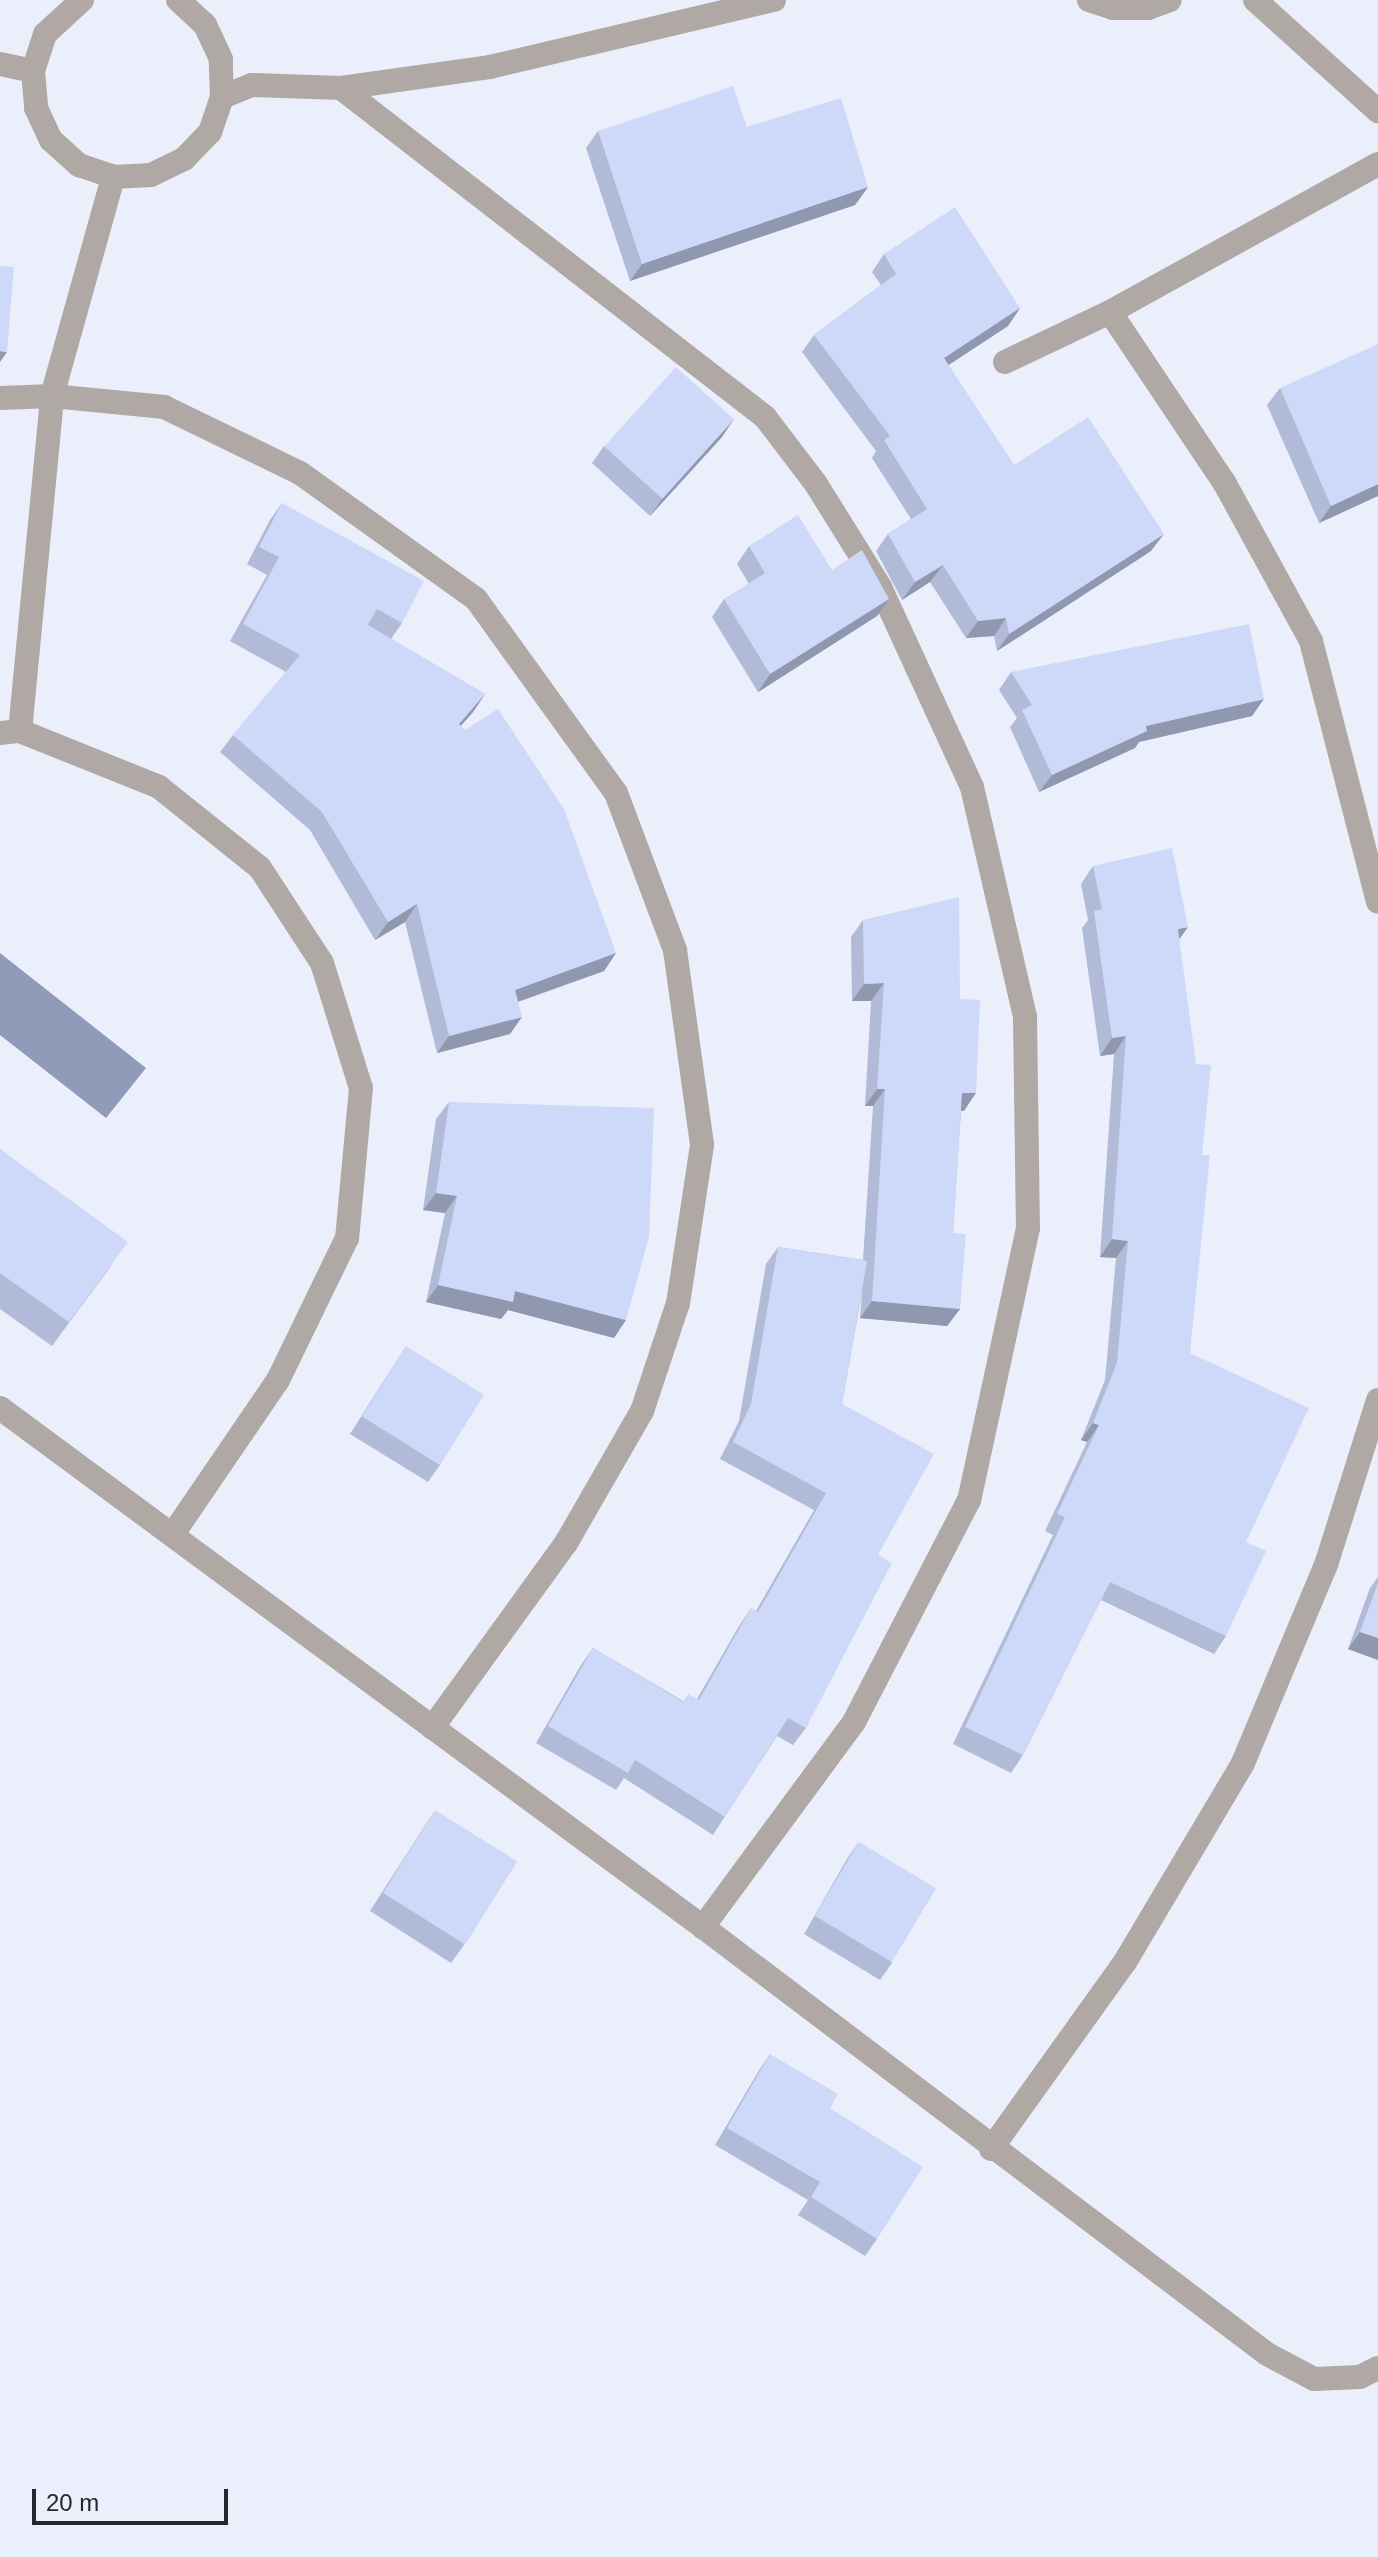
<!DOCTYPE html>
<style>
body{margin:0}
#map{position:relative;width:1378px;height:2557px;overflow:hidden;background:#ebeffc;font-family:Arial,sans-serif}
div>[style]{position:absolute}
.water>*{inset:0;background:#909bb9}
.minor>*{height:24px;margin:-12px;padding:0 12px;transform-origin:12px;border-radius:12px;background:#afa8a4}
.wall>*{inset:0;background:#b1bbd7}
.shaded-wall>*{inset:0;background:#9098af}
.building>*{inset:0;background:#ced9fa;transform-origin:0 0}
span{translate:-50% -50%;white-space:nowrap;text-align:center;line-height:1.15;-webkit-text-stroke:6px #ebeffc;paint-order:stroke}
.scale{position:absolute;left:32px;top:2489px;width:196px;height:36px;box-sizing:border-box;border:4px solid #25272d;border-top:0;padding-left:10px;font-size:24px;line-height:28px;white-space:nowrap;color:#25272d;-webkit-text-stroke:6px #ebeffc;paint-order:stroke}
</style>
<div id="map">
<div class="water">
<div style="clip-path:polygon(0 953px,146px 1068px,106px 1118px,0 1035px)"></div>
</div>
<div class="minor">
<div style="left:82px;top:0;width:50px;rotate:137.4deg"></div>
<div style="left:45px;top:34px;width:39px;rotate:108deg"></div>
<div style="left:33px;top:71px;width:37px;rotate:85deg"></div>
<div style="left:36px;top:108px;width:35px;rotate:65deg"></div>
<div style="left:51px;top:140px;width:38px;rotate:42deg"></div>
<div style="left:79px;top:165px;width:36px;rotate:19deg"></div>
<div style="left:113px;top:177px;width:38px;rotate:-3deg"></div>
<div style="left:151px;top:175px;width:37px;rotate:-26deg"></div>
<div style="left:184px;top:159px;width:37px;rotate:-46deg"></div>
<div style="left:210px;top:132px;width:37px;rotate:-71deg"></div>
<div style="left:222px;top:97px;width:38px;rotate:-92deg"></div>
<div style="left:221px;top:59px;width:38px;rotate:-115deg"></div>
<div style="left:205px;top:25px;width:37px;rotate:-137deg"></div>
<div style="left:1089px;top:0;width:25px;rotate:18deg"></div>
<div style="left:1113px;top:8px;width:35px"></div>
<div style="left:1148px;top:8px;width:23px;rotate:-20deg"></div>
<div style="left:1255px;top:0;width:166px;rotate:42.1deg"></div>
<div style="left:0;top:64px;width:34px;rotate:12deg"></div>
<div style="left:341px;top:88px;width:537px;rotate:37.81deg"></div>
<div style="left:765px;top:417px;width:84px;rotate:52.7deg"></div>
<div style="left:816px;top:484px;width:121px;rotate:58.1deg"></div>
<div style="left:880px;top:587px;width:220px;rotate:65.3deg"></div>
<div style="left:972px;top:787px;width:236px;rotate:77deg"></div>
<div style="left:1025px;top:1017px;width:211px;rotate:89.2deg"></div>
<div style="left:1028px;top:1228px;width:278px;rotate:102.2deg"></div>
<div style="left:969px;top:1500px;width:250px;rotate:117.4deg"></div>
<div style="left:854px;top:1722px;width:255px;rotate:126.4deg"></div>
<div style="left:222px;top:97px;width:32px;rotate:-22deg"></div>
<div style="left:252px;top:85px;width:89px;rotate:1.9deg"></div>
<div style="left:341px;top:88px;width:150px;rotate:-8deg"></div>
<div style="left:490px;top:67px;width:292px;rotate:-13.3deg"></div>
<div style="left:1110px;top:312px;width:205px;rotate:56.2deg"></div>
<div style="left:1224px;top:482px;width:181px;rotate:61.3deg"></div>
<div style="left:1311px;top:641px;width:269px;rotate:75.6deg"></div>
<div style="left:1005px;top:362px;width:116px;rotate:-25.5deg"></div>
<div style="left:1110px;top:312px;width:306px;rotate:-28.9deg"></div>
<div style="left:0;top:398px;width:52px;rotate:-2.2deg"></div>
<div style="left:52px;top:396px;width:113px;rotate:5.6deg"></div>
<div style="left:164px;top:407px;width:151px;rotate:25.9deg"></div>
<div style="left:300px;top:473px;width:216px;rotate:35.6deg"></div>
<div style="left:476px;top:599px;width:239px;rotate:54.2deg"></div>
<div style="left:616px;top:793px;width:168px;rotate:69.4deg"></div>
<div style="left:675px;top:950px;width:197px;rotate:82.1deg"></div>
<div style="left:702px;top:1145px;width:160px;rotate:98.6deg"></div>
<div style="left:678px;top:1303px;width:114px;rotate:108.4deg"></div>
<div style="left:642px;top:1411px;width:152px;rotate:119.9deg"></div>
<div style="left:566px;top:1543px;width:228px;rotate:125.9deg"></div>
<div style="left:20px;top:731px;width:337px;rotate:-84.5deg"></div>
<div style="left:52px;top:396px;width:227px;rotate:-74.4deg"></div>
<div style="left:0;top:733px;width:20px;rotate:-6deg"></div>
<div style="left:20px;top:731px;width:150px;rotate:21.9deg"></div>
<div style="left:159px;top:787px;width:129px;rotate:38.7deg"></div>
<div style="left:260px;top:868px;width:113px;rotate:56.9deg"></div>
<div style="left:322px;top:963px;width:131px;rotate:72.7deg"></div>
<div style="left:361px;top:1088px;width:151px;rotate:95.3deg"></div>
<div style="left:347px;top:1238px;width:158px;rotate:115.9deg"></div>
<div style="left:278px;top:1380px;width:186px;rotate:124.3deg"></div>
<div style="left:0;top:1408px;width:874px;rotate:36.44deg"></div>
<div style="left:703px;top:1927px;width:707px;rotate:37.13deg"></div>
<div style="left:1267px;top:2354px;width:53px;rotate:28deg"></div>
<div style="left:1314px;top:2379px;width:46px;rotate:-2.5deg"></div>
<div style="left:1360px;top:2377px;width:20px;rotate:-27deg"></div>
<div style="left:991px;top:2149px;width:230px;rotate:-54.4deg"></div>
<div style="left:1125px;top:1962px;width:231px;rotate:-59.3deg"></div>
<div style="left:1243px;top:1763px;width:215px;rotate:-67.3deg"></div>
<div style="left:1326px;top:1565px;width:173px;rotate:-72.5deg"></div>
</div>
<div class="wall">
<div style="clip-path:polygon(747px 127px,868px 187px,855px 205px,630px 281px,586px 148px,598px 131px)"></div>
<div style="clip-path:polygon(884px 254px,1020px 308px,1008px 326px,948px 365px,1014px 465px,1151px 551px,997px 651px,994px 636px,966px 638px,930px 582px,902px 600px,876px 551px,888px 534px,911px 519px,872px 458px,876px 451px,802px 352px,814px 335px,881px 285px,872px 272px)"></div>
<div style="clip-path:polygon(1280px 388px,1378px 496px,1319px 523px,1267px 405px)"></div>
<div style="clip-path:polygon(722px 437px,650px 516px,592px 463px,604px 446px)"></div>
<div style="clip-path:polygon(282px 503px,402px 623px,391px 639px,485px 694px,473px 712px,461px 726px,616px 953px,604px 971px,518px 1002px,510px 1034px,437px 1053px,405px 922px,375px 940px,310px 830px,220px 752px,233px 735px,286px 672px,230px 641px,267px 575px,247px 564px,270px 520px)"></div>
<div style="clip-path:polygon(749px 546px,832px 570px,889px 599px,877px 616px,758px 692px,712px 617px,724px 599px,749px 584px,737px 564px)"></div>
<div style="clip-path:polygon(1011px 672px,1252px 716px,1139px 742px,1135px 748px,1039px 792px,1010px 727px,1017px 718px,999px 690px)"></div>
<div style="clip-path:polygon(1093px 866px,1179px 940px,1202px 1155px,1190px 1353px,1246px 1542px,1226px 1636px,1214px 1654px,1101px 1600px,1023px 1755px,1011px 1773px,953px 1744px,1053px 1535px,1045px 1531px,1087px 1442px,1081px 1440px,1105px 1380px,1116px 1258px,1100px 1257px,1114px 1054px,1100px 1056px,1082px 928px,1088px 920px,1081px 884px)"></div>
<div style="clip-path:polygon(863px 920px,960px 999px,964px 1111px,961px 1110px,953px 1233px,960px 1309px,947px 1326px,860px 1318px,862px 1292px,842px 1404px,878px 1555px,806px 1728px,793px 1745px,777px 1736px,713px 1835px,624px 1778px,616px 1790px,536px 1743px,581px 1665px,593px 1648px,683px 1701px,697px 1699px,739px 1626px,751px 1608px,756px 1611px,814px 1510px,720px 1459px,739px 1421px,766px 1264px,778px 1247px,863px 1260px,873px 1106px,865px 1106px,871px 1001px,852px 1001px,851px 937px)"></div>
<div style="clip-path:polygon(449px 1102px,614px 1338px,508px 1310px,501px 1319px,426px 1302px,445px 1213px,423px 1210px,436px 1119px)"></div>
<div style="clip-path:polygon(0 1149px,111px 1266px,52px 1346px,0 1309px)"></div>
<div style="clip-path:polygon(406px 1346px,440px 1465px,428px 1482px,350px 1434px)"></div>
<div style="clip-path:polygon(1378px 1577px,1378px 1660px,1348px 1649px,1370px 1588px)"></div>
<div style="clip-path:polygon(435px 1810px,464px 1945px,451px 1963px,370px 1911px)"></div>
<div style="clip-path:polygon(859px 1842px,892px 1963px,880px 1980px,804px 1934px,847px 1859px)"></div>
<div style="clip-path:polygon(770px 2054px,830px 2108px,877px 2239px,865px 2256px,798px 2215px,808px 2200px,715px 2145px,758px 2072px)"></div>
</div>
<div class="shaded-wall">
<div style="clip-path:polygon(868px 187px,855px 205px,630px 281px,642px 264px)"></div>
<div style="clip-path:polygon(1020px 308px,1008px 326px,932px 376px,944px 358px)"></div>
<div style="clip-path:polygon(0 351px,7px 352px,0 362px)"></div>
<div style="clip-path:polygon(734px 419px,722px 437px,650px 516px,662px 499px)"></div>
<div style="clip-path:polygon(1378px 484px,1378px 496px,1319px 523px,1331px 506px)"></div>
<div style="clip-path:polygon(1164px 534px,1151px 551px,997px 651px,1009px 634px)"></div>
<div style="clip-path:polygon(943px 565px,930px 582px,902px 600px,915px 582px)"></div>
<div style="clip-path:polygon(889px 599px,877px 616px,758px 692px,770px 674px)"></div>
<div style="clip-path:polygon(1006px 618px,994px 636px,966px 638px,978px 621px)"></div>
<div style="clip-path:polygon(485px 694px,473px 712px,447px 741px,459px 724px)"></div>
<div style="clip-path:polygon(1264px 699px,1252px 716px,1139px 742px,1135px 748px,1039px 792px,1052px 775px,1146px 726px)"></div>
<div style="clip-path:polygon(417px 904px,405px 922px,375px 940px,388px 922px)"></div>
<div style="clip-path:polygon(1188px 927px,1176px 944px,1178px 929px)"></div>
<div style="clip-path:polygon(616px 953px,604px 971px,503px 1007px,515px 990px)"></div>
<div style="clip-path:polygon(884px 983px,871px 1001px,852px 1001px,864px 984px)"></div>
<div style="clip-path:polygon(522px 1017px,510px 1034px,437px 1053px,449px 1036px)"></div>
<div style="clip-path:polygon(1126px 1036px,1114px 1054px,1100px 1056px,1112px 1038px)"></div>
<div style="clip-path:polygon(877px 1089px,885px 1089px,873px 1106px,865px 1106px)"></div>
<div style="clip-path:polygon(962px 1093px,976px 1093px,964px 1111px,950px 1110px)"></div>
<div style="clip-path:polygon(436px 1193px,457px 1196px,445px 1213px,423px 1210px)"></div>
<div style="clip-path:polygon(1112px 1239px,1128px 1241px,1116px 1258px,1100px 1257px)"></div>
<div style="clip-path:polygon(438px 1285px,515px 1291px,626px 1320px,614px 1338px,508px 1310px,501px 1319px,426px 1302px)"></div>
<div style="clip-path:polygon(872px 1301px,960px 1309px,947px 1326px,860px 1318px)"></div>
<div style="clip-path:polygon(1093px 1423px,1099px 1425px,1087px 1442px,1081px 1440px)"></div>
<div style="clip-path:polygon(1360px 1632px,1378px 1638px,1378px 1660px,1348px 1649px)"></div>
</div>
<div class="building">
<div style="clip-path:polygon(733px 86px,747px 127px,841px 98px,868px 187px,642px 264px,598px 131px)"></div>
<div style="clip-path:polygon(955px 207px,1020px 308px,944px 358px,1014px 465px,1088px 417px,1164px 534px,1009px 634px,1006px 618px,978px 621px,943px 565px,915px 582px,888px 534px,927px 509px,884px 440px,890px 436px,814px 335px,896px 274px,884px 254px)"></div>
<div style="clip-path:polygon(0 266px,14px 267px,7px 352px,0 351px)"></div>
<div style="clip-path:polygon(1378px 344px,1378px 484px,1331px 506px,1280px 388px)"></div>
<div style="left:676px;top:367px;width:78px;height:107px;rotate:42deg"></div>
<div style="clip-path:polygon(282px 503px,424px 581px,402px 623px,377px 609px,368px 625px,485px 694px,459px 724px,465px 730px,498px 709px,564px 809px,616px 953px,515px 990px,522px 1017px,449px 1036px,417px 904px,388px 922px,322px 812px,233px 735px,300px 655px,243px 624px,279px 557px,259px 547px)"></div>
<div style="clip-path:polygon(798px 515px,832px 570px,862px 550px,889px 599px,770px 674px,724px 599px,765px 573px,749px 546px)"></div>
<div style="clip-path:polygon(1249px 624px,1264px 699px,1146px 726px,1147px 731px,1052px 775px,1022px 710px,1032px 705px,1011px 672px)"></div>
<div style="clip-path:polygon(1172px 848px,1188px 927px,1178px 929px,1196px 1064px,1211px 1065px,1202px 1155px,1210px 1155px,1190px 1353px,1309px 1408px,1246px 1542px,1266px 1551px,1226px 1636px,1110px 1582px,1023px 1755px,965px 1727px,1065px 1517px,1057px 1514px,1099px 1425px,1093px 1423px,1117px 1363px,1128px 1241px,1112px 1239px,1126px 1036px,1112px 1038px,1094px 911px,1102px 909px,1093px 866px)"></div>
<div style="clip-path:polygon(959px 897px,960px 999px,980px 1000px,976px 1093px,962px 1093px,953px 1233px,966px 1234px,960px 1309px,872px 1301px,885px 1089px,877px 1089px,884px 983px,864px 984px,863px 920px)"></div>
<div style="clip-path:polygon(449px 1102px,654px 1108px,649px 1237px,626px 1320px,515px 1291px,513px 1302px,438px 1285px,457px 1196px,436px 1193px)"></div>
<div style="clip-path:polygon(0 1149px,128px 1242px,69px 1322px,0 1273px)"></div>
<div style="clip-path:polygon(778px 1247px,867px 1261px,842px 1404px,934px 1454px,878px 1555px,892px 1563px,806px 1728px,788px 1718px,725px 1817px,635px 1760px,628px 1773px,548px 1726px,593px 1648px,683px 1702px,688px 1694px,699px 1700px,751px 1608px,758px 1612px,826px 1493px,733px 1442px,751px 1404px)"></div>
<div style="left:406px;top:1346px;width:92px;height:83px;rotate:32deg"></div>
<div style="clip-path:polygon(1378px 1583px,1378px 1638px,1360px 1632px)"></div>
<div style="left:435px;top:1810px;width:97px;height:98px;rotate:32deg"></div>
<div style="left:859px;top:1842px;width:90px;height:86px;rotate:31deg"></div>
<div style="clip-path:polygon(770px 2054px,838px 2094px,830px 2108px,923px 2167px,877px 2239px,811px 2197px,820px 2182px,727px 2128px)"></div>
</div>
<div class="scale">20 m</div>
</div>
